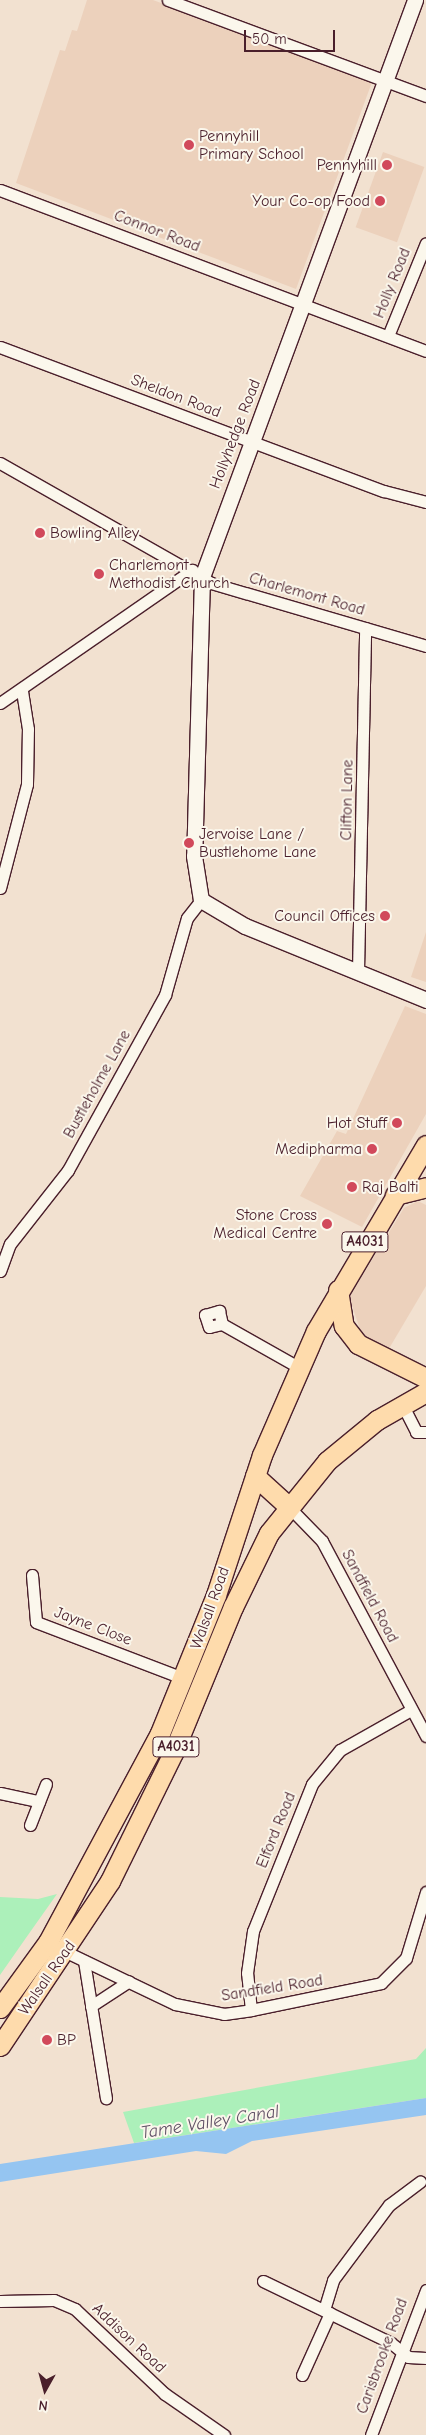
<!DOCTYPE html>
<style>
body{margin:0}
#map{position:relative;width:426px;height:2435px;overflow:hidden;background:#f2e1d0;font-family:"Comic Neue",sans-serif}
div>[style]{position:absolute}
.built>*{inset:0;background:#ecd1bc;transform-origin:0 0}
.green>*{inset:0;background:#acf0ba}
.water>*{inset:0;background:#95c5f1}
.roads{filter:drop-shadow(1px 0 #4a1f2b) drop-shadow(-1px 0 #4a1f2b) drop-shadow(0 1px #4a1f2b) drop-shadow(0 -1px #4a1f2b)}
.minor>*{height:11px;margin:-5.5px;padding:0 5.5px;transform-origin:5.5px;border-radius:5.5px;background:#fbf7ec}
.tertiary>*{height:15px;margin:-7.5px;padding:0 7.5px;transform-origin:7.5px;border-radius:7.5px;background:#fbf7ec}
.primary>*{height:19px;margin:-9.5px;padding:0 9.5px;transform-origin:9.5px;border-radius:9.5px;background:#fedbac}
.dots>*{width:14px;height:14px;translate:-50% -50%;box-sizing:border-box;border:2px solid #fbf7ec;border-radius:50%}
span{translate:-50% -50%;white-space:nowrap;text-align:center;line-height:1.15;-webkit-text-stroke:4px #fbf7ec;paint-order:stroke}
.shield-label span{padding:1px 4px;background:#fbf7ec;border:1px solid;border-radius:4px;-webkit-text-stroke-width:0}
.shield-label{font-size:15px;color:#4a1f2b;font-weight:700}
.poi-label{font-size:16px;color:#4a1f2b}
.left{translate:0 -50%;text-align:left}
.right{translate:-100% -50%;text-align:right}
.street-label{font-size:16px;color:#4a1f2b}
.water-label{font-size:18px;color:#605166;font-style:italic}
.north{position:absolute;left:20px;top:2365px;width:50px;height:50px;-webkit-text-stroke:4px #fbf7ec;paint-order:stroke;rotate:187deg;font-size:14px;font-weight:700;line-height:20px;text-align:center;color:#4a1f2b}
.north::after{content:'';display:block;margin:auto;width:18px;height:22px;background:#4a1f2b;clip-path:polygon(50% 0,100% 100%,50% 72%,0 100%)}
.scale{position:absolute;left:244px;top:30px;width:91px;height:22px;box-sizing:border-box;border:2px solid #4a1f2b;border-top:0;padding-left:6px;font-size:15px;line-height:18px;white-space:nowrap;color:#4a1f2b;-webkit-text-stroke:4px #fbf7ec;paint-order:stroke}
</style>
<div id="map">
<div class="built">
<div style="clip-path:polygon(87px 0,153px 0,372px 82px,296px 289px,16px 183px,60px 50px,65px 51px,72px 30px,77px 31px)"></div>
<div style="left:383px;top:152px;width:44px;height:80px;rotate:20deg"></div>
<div style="clip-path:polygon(426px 932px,426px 982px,411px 977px)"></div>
<div style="clip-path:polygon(405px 1006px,426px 1014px,426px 1114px,362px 1227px,300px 1196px,337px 1131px,346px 1134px)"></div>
<div style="clip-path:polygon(418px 1201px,426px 1205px,426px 1286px,387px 1352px,361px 1332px,349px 1297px,404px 1208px)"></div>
</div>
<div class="green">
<div style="clip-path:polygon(57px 1894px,28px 1935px,0 1975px,0 1897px,38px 1899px)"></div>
<div style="clip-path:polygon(426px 2048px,426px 2098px,134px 2143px,123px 2112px,416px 2059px)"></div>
</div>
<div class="water">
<div style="clip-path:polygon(426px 2098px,426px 2115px,252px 2141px,226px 2154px,196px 2151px,0 2182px,0 2164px)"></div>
</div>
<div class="roads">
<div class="minor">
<div style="left:168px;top:0;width:275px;rotate:20.4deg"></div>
<div style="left:0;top:190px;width:455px;rotate:20.7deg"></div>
<div style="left:388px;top:336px;width:100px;rotate:-67.8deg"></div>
<div style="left:0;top:347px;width:410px;rotate:20.6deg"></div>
<div style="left:384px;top:491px;width:43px;rotate:14.7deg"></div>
<div style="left:0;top:463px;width:243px;rotate:29.6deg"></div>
<div style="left:211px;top:583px;width:224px;rotate:16.3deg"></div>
<div style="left:0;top:703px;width:234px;rotate:-34.7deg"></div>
<div style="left:0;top:888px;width:107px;rotate:-75.4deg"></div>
<div style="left:27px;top:784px;width:55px;rotate:-89deg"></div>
<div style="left:28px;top:729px;width:39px;rotate:-99deg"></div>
<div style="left:358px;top:971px;width:343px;rotate:-88.8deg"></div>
<div style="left:0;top:1271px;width:29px;rotate:-70deg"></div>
<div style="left:10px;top:1244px;width:94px;rotate:-51.9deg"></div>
<div style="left:68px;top:1170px;width:200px;rotate:-61deg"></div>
<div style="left:165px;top:995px;width:80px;rotate:-74.1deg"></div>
<div style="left:187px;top:918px;width:23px;rotate:-52deg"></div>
<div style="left:222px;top:1324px;width:13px;rotate:167deg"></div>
<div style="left:209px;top:1327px;width:13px;rotate:-108deg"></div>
<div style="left:205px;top:1315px;width:15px;rotate:-16deg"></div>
<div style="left:219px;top:1311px;width:13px;rotate:77deg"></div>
<div style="left:222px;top:1324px;width:90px;rotate:29.4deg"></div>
<div style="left:402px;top:1404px;width:31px;rotate:63deg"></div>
<div style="left:416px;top:1432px;width:10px"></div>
<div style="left:288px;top:1506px;width:49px;rotate:45.8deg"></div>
<div style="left:322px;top:1541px;width:221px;rotate:61.9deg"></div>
<div style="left:32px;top:1575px;width:47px;rotate:85.1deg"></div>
<div style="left:36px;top:1622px;width:157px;rotate:20.9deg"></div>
<div style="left:0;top:1793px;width:40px;rotate:12deg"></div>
<div style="left:30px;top:1825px;width:44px;rotate:-68.7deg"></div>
<div style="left:60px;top:1949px;width:127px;rotate:25.6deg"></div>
<div style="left:175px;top:2004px;width:50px;rotate:11.5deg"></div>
<div style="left:224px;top:2014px;width:27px;rotate:-8deg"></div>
<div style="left:251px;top:2010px;width:133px;rotate:-11.7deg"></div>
<div style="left:381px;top:1983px;width:35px;rotate:-45deg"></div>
<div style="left:406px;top:1958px;width:69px;rotate:-73.1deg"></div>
<div style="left:84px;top:1961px;width:139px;rotate:80.9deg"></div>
<div style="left:91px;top:2006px;width:45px;rotate:-33.3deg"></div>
<div style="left:251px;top:2010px;width:37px;rotate:-96deg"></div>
<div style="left:247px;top:1973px;width:42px;rotate:-81.9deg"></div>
<div style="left:253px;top:1931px;width:158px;rotate:-68.1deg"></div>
<div style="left:312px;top:1784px;width:44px;rotate:-50.5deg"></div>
<div style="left:340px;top:1750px;width:81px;rotate:-29.4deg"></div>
<div style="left:263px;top:2281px;width:142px;rotate:25.8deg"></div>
<div style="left:391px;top:2343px;width:22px;rotate:39deg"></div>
<div style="left:408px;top:2357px;width:18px;rotate:3deg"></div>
<div style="left:0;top:2301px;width:54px;rotate:-1.1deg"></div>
<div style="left:54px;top:2300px;width:23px;rotate:23deg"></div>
<div style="left:75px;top:2309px;width:124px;rotate:43.4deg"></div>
<div style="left:165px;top:2394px;width:72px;rotate:34.8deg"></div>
<div style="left:324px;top:2310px;width:31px;rotate:-73deg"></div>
<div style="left:333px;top:2280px;width:94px;rotate:-53.3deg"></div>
<div style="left:389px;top:2205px;width:39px;rotate:-37deg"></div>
<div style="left:302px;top:2375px;width:68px;rotate:-65.7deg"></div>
<div style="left:371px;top:2435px;width:155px;rotate:-69.2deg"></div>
</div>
<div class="tertiary">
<div style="left:415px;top:0;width:615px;rotate:110.26deg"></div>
<div style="left:202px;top:577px;width:279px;rotate:91.6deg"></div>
<div style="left:194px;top:856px;width:45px;rotate:81deg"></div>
<div style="left:201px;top:900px;width:51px;rotate:30.6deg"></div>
<div style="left:245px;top:926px;width:196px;rotate:22.2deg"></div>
</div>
<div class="primary">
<div style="left:395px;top:1195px;width:32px;rotate:-14deg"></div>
<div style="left:338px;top:1290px;width:36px;rotate:81deg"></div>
<div style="left:344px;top:1326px;width:23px;rotate:52deg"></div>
<div style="left:358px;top:1344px;width:76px;rotate:26.6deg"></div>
<div style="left:255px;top:1476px;width:45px;rotate:42.3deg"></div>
<div style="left:0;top:2008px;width:82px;rotate:-54deg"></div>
<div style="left:48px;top:1942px;width:237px;rotate:-61.8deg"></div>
<div style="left:160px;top:1733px;width:149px;rotate:-67.9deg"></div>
<div style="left:216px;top:1595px;width:147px;rotate:-71.8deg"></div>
<div style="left:262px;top:1455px;width:135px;rotate:-66.5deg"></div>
<div style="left:316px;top:1331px;width:216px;rotate:-59.4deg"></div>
<div style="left:0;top:2046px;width:198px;rotate:-56.3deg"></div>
<div style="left:110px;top:1881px;width:143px;rotate:-63.8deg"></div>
<div style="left:173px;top:1753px;width:158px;rotate:-67.7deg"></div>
<div style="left:233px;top:1607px;width:82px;rotate:-64.1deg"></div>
<div style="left:269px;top:1533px;width:92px;rotate:-51.1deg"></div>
<div style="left:327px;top:1461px;width:65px;rotate:-39.4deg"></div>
<div style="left:377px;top:1420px;width:56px;rotate:-29.7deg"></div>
</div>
</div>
<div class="dots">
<div style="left:189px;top:145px;background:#d1495b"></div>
<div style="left:387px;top:165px;background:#d1495b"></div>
<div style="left:380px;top:201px;background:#d1495b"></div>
<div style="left:40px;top:533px;background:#d1495b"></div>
<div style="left:99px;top:574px;background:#d1495b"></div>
<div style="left:189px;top:843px;background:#d1495b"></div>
<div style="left:385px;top:916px;background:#d1495b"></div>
<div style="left:397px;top:1123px;background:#d1495b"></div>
<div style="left:372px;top:1149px;background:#d1495b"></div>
<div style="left:352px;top:1187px;background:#d1495b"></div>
<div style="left:327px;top:1224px;background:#d1495b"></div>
<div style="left:47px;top:2040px;background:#d1495b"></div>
</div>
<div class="shield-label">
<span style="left:365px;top:1242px">A4031</span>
<span style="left:176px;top:1747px">A4031</span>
</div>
<div class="poi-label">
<span class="left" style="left:199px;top:145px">Pennyhill<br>Primary School</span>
<span class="right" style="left:377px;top:165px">Pennyhill</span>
<span class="right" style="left:370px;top:201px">Your Co-op Food</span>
<span class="left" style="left:50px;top:533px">Bowling Alley</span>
<span class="left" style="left:109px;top:574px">Charlemont<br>Methodist Church</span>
<span class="left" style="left:199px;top:843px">Jervoise Lane /<br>Bustlehome Lane</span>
<span class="right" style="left:375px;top:916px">Council Offices</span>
<span class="right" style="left:387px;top:1123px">Hot Stuff</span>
<span class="right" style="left:362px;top:1149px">Medipharma</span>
<span class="left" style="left:362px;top:1187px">Raj Balti</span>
<span class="right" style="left:317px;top:1224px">Stone Cross<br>Medical Centre</span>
<span class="left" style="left:57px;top:2040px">BP</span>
</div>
<div class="street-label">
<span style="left:157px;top:231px;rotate:21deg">Connor Road</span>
<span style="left:392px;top:283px;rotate:-68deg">Holly Road</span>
<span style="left:176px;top:396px;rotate:21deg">Sheldon Road</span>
<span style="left:235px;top:434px;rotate:-69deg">Hollyhedge Road</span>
<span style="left:307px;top:594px;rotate:16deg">Charlemont Road</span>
<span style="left:347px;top:800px;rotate:-89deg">Clifton Lane</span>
<span style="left:97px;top:1084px;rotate:-61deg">Bustleholme Lane</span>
<span style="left:370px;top:1596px;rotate:62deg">Sandfield Road</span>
<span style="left:210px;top:1608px;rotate:-70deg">Walsall Road</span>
<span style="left:93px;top:1626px;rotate:21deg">Jayne Close</span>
<span style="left:276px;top:1830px;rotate:-68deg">Elford Road</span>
<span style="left:47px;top:1978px;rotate:-55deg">Walsall Road</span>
<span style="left:272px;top:1988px;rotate:-9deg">Sandfield Road</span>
<span style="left:129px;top:2338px;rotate:43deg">Addison Road</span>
<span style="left:382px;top:2356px;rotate:-70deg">Carisbrooke Road</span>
</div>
<div class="water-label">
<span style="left:210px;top:2123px;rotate:-9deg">Tame Valley Canal</span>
</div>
<div class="north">N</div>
<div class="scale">50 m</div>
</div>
